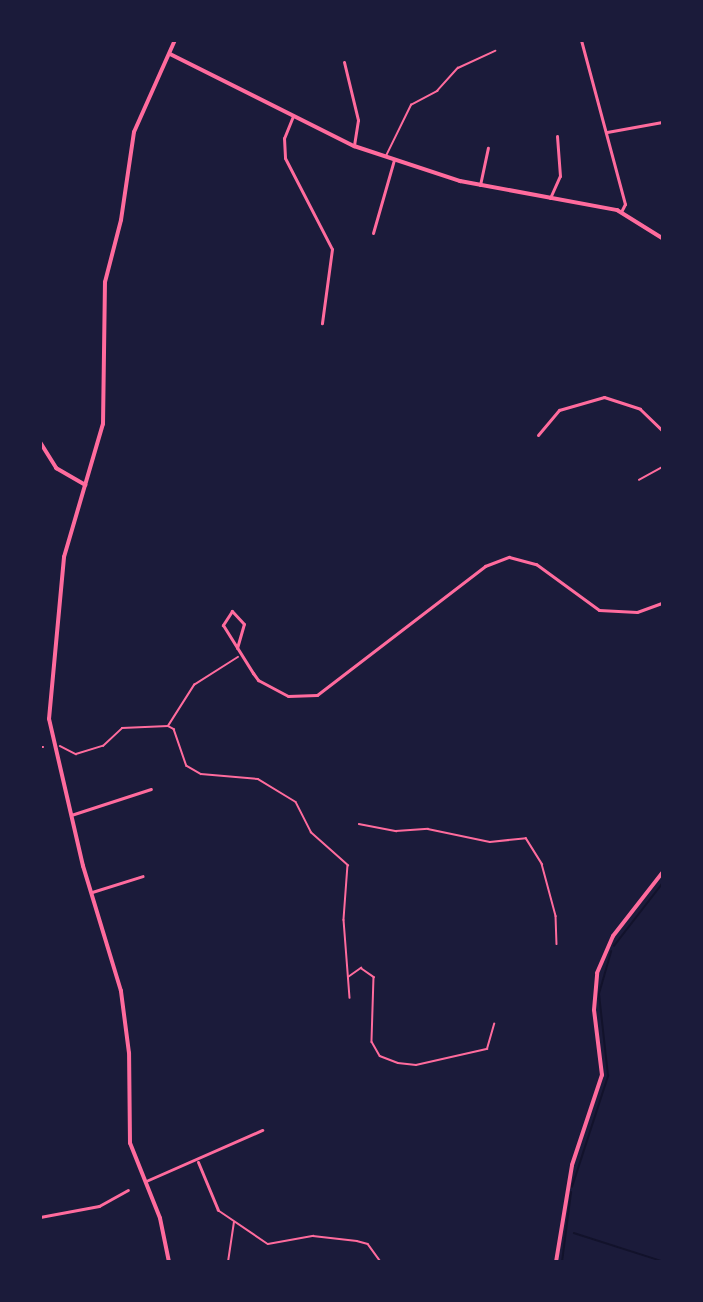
<!DOCTYPE html>
<style>
body{margin:0}
#map{position:relative;width:703px;height:1302px;overflow:hidden;background:#1b1b3a;font-family:Quicksand,sans-serif}
div>[style]{position:absolute}
.stream>*{height:1.5px;margin:-0.75px;padding:0 0.75px;transform-origin:0.75px;border-radius:0.75px;background:#12122b}
.path>*{height:1.5px;margin:-0.75px;padding:0 0.75px;transform-origin:0.75px;border-radius:0.75px;background:#ff6b9d}
.service>*{height:1.5px;margin:-0.75px;padding:0 0.75px;transform-origin:0.75px;border-radius:0.75px;background:#ff6b9d}
.minor>*{height:3px;margin:-1.5px;padding:0 1.5px;transform-origin:1.5px;border-radius:1.5px;background:#ff6b9d}
.tertiary>*{height:4px;margin:-2px;padding:0 2px;transform-origin:2px;border-radius:2px;background:#ff6b9d}
span{translate:-50% -50%;white-space:nowrap;text-align:center;line-height:1.15;-webkit-text-stroke:4.5px #1b1b3a;paint-order:stroke}
.frame{position:absolute;inset:0;border:42px solid #1b1b3a;pointer-events:none}
</style>
<div id="map">
<div class="stream">
<div style="left:614px;top:946px;width:78px;rotate:-52.3deg"></div>
<div style="left:572px;top:1187px;width:117px;rotate:-72deg"></div>
<div style="left:608px;top:1076px;width:82px;rotate:-96.3deg"></div>
<div style="left:599px;top:994px;width:44px;rotate:-74.1deg"></div>
<div style="left:574px;top:1233px;width:92px;rotate:17.7deg"></div>
<div style="left:562px;top:1262px;width:70px;rotate:-82.6deg"></div>
</div>
<div class="path">
<div style="left:164px;top:40px;width:1px;rotate:45deg"></div>
<div style="left:639px;top:480px;width:26px;rotate:-29deg"></div>
<div style="left:168px;top:726px;width:49px;rotate:-57.6deg"></div>
<div style="left:194px;top:685px;width:52px;rotate:-32.5deg"></div>
<div style="left:60px;top:746px;width:18px;rotate:27deg"></div>
<div style="left:76px;top:754px;width:28px;rotate:-17deg"></div>
<div style="left:103px;top:746px;width:26px;rotate:-43deg"></div>
<div style="left:122px;top:728px;width:46px;rotate:-2.5deg"></div>
<div style="left:168px;top:726px;width:7px;rotate:27deg"></div>
<div style="left:174px;top:729px;width:39px;rotate:71deg"></div>
<div style="left:187px;top:766px;width:16px;rotate:30deg"></div>
<div style="left:201px;top:774px;width:57px;rotate:5deg"></div>
<div style="left:258px;top:779px;width:44px;rotate:31.2deg"></div>
<div style="left:296px;top:802px;width:34px;rotate:63deg"></div>
<div style="left:311px;top:832px;width:50px;rotate:41.7deg"></div>
<div style="left:348px;top:865px;width:55px;rotate:94.2deg"></div>
<div style="left:344px;top:920px;width:78px;rotate:85.6deg"></div>
<div style="left:40px;top:747px;width:3px"></div>
<div style="left:359px;top:824px;width:38px;rotate:11deg"></div>
<div style="left:396px;top:831px;width:32px;rotate:-4deg"></div>
<div style="left:428px;top:829px;width:63px;rotate:11.8deg"></div>
<div style="left:490px;top:842px;width:36px;rotate:-6deg"></div>
<div style="left:526px;top:838px;width:31px;rotate:58deg"></div>
<div style="left:542px;top:864px;width:54px;rotate:74.9deg"></div>
<div style="left:556px;top:916px;width:28px;rotate:88deg"></div>
<div style="left:348px;top:977px;width:16px;rotate:-35deg"></div>
<div style="left:361px;top:968px;width:16px;rotate:35deg"></div>
<div style="left:374px;top:977px;width:65px;rotate:91.8deg"></div>
<div style="left:372px;top:1042px;width:16px;rotate:60deg"></div>
<div style="left:380px;top:1056px;width:19px;rotate:21deg"></div>
<div style="left:398px;top:1063px;width:18px;rotate:6deg"></div>
<div style="left:416px;top:1065px;width:73px;rotate:-12.7deg"></div>
<div style="left:487px;top:1049px;width:26px;rotate:-74deg"></div>
</div>
<div class="service">
<div style="left:386px;top:156px;width:57px;rotate:-63.9deg"></div>
<div style="left:411px;top:105px;width:30px;rotate:-28deg"></div>
<div style="left:437px;top:91px;width:31px;rotate:-48deg"></div>
<div style="left:458px;top:68px;width:41px;rotate:-24.7deg"></div>
<div style="left:218px;top:1210px;width:60px;rotate:34.2deg"></div>
<div style="left:268px;top:1244px;width:46px;rotate:-10.1deg"></div>
<div style="left:313px;top:1236px;width:44px;rotate:6.5deg"></div>
<div style="left:357px;top:1241px;width:11px;rotate:15deg"></div>
<div style="left:368px;top:1244px;width:22px;rotate:54deg"></div>
<div style="left:228px;top:1262px;width:40px;rotate:-81.5deg"></div>
</div>
<div class="minor">
<div style="left:581px;top:40px;width:170px;rotate:75deg"></div>
<div style="left:625px;top:204px;width:9px;rotate:117deg"></div>
<div style="left:344px;top:62px;width:60px;rotate:76.4deg"></div>
<div style="left:358px;top:120px;width:26px;rotate:99deg"></div>
<div style="left:293px;top:116px;width:24px;rotate:112deg"></div>
<div style="left:284px;top:138px;width:20px;rotate:87deg"></div>
<div style="left:285px;top:158px;width:102px;rotate:62.7deg"></div>
<div style="left:332px;top:249px;width:75px;rotate:97.7deg"></div>
<div style="left:607px;top:132px;width:56px;rotate:-10.3deg"></div>
<div style="left:480px;top:185px;width:38px;rotate:-78deg"></div>
<div style="left:550px;top:198px;width:24px;rotate:-66deg"></div>
<div style="left:560px;top:176px;width:40px;rotate:-94.3deg"></div>
<div style="left:373px;top:233px;width:76px;rotate:-74deg"></div>
<div style="left:538px;top:435px;width:33px;rotate:-50deg"></div>
<div style="left:559px;top:410px;width:47px;rotate:-16.1deg"></div>
<div style="left:604px;top:397px;width:38px;rotate:18deg"></div>
<div style="left:640px;top:409px;width:30px;rotate:44deg"></div>
<div style="left:237px;top:648px;width:25px;rotate:-74deg"></div>
<div style="left:244px;top:624px;width:18px;rotate:-133deg"></div>
<div style="left:232px;top:611px;width:17px;rotate:123deg"></div>
<div style="left:223px;top:625px;width:57px;rotate:58deg"></div>
<div style="left:253px;top:673px;width:9px;rotate:54deg"></div>
<div style="left:258px;top:680px;width:34px;rotate:28deg"></div>
<div style="left:288px;top:696px;width:29px;rotate:-2deg"></div>
<div style="left:317px;top:695px;width:212px;rotate:-37.5deg"></div>
<div style="left:485px;top:566px;width:26px;rotate:-21deg"></div>
<div style="left:509px;top:557px;width:28px;rotate:15deg"></div>
<div style="left:536px;top:564px;width:78px;rotate:36.1deg"></div>
<div style="left:599px;top:610px;width:38px;rotate:3deg"></div>
<div style="left:637px;top:612px;width:27px;rotate:-20deg"></div>
<div style="left:71px;top:815px;width:84px;rotate:-18deg"></div>
<div style="left:92px;top:892px;width:53px;rotate:-17.4deg"></div>
<div style="left:198px;top:1162px;width:52px;rotate:67.4deg"></div>
<div style="left:146px;top:1181px;width:127px;rotate:-23.7deg"></div>
<div style="left:40px;top:1217px;width:60px;rotate:-10.6deg"></div>
<div style="left:99px;top:1206px;width:33px;rotate:-29deg"></div>
</div>
<div class="tertiary">
<div style="left:170px;top:54px;width:206px;rotate:26.6deg"></div>
<div style="left:354px;top:146px;width:112px;rotate:18.3deg"></div>
<div style="left:460px;top:181px;width:160px;rotate:10.5deg"></div>
<div style="left:617px;top:210px;width:53px;rotate:31.9deg"></div>
<div style="left:40px;top:442px;width:31px;rotate:58deg"></div>
<div style="left:56px;top:468px;width:34px;rotate:30deg"></div>
<div style="left:169px;top:1262px;width:45px;rotate:-101.6deg"></div>
<div style="left:160px;top:1218px;width:81px;rotate:-111.8deg"></div>
<div style="left:130px;top:1143px;width:90px;rotate:-90.6deg"></div>
<div style="left:129px;top:1053px;width:63px;rotate:-97.4deg"></div>
<div style="left:121px;top:991px;width:131px;rotate:-106.9deg"></div>
<div style="left:83px;top:866px;width:151px;rotate:-103deg"></div>
<div style="left:49px;top:719px;width:163px;rotate:-84.7deg"></div>
<div style="left:64px;top:557px;width:139px;rotate:-73.7deg"></div>
<div style="left:103px;top:424px;width:142px;rotate:-89.2deg"></div>
<div style="left:105px;top:282px;width:64px;rotate:-75.5deg"></div>
<div style="left:121px;top:220px;width:89px;rotate:-81.6deg"></div>
<div style="left:134px;top:132px;width:101px;rotate:-66deg"></div>
<div style="left:556px;top:1262px;width:98px;rotate:-80.6deg"></div>
<div style="left:572px;top:1165px;width:95px;rotate:-71.6deg"></div>
<div style="left:602px;top:1075px;width:65px;rotate:-97deg"></div>
<div style="left:594px;top:1010px;width:37px;rotate:-85deg"></div>
<div style="left:597px;top:973px;width:40px;rotate:-66.6deg"></div>
<div style="left:613px;top:936px;width:80px;rotate:-52.1deg"></div>
</div>
<div class="frame"></div>
</div>
